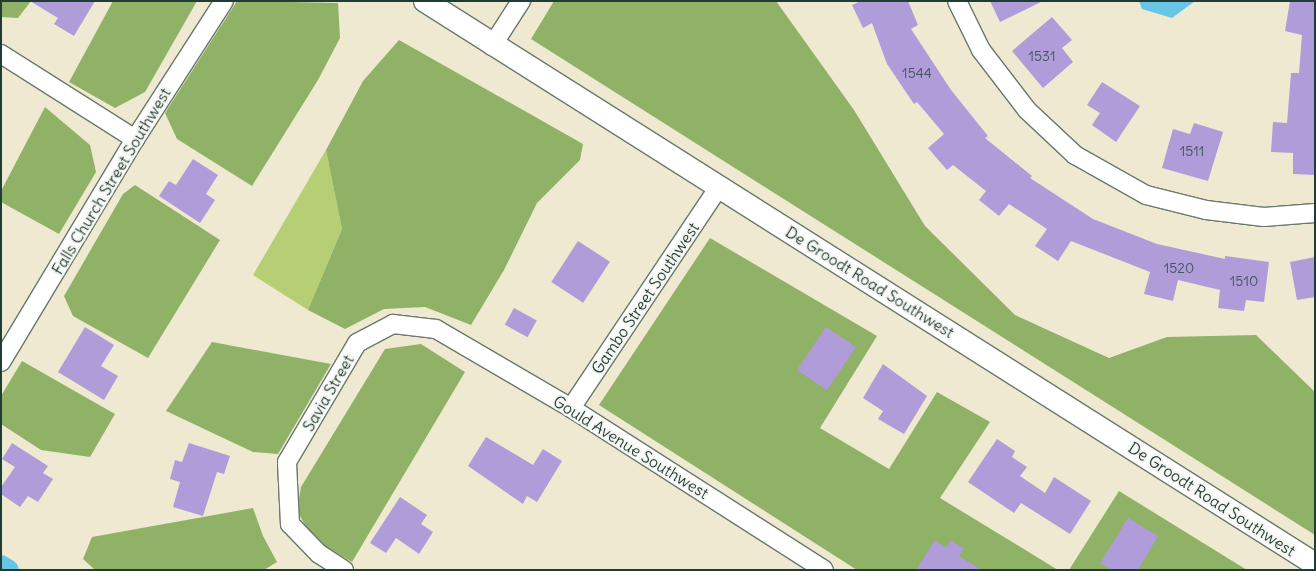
<!DOCTYPE html>
<style>
body{margin:0}
#map{position:relative;width:1316px;height:571px;overflow:hidden;background:#efe9d2;font-family:Delius,sans-serif}
div>[style]{position:absolute}
.green>*{inset:0;background:#b6cf75}
.forest>*{inset:0;background:#90b266}
.water>*{inset:0;background:#68c5e6}
.canal>*{height:20px;margin:-10px;padding:0 10px;transform-origin:10px;border-radius:10px;background:#68c5e6}
.building>*{inset:0;background:#b09cd8;transform-origin:0 0}
.roads{filter:drop-shadow(1px 0 #68796b) drop-shadow(-1px 0 #68796b) drop-shadow(0 1px #68796b) drop-shadow(0 -1px #68796b)}
.minor>*{height:18px;margin:-9px;padding:0 9px;transform-origin:9px;border-radius:9px;background:#fff}
.tertiary>*{height:22px;margin:-11px;padding:0 11px;transform-origin:11px;border-radius:11px;background:#fff}
span{translate:-50% -50%;white-space:nowrap;text-align:center;line-height:1.15;-webkit-text-stroke:4.5px #f6f6f2;paint-order:stroke}
.number-label{font-size:14px;color:#43555d}
.number-label span{-webkit-text-stroke-width:0}
.street-label{font-size:16px;color:#1f3d34}
.frame{position:absolute;inset:0;border:2px solid #1f3d34;pointer-events:none}
</style>
<div id="map">
<div class="green">
<div style="clip-path:polygon(326px 150px,342px 229px,308px 310px,253px 275px)"></div>
</div>
<div class="forest">
<div style="clip-path:polygon(1px 1px,31px 1px,18px 18px,1px 17px)"></div>
<div style="clip-path:polygon(113px 1px,197px 1px,145px 92px,115px 108px,69px 82px)"></div>
<div style="clip-path:polygon(237px 1px,338px 3px,340px 38px,318px 80px,252px 186px,177px 139px,165px 113px)"></div>
<div style="clip-path:polygon(554px 1px,776px 1px,854px 110px,925px 226px,1015px 315px,1109px 358px,1167px 337px,1256px 335px,1315px 392px,1315px 535px,531px 39px)"></div>
<div style="clip-path:polygon(399px 40px,583px 144px,580px 160px,537px 203px,504px 270px,471px 325px,425px 307px,384px 309px,345px 329px,308px 310px,342px 229px,326px 150px,363px 81px)"></div>
<div style="clip-path:polygon(45px 107px,90px 145px,96px 172px,59px 234px,1px 202px,1px 191px)"></div>
<div style="clip-path:polygon(135px 185px,220px 240px,148px 358px,73px 316px,64px 296px,123px 194px)"></div>
<div style="clip-path:polygon(710px 238px,877px 336px,820px 428px,889px 469px,937px 392px,990px 422px,940px 498px,1058px 570px,857px 570px,599px 405px)"></div>
<div style="clip-path:polygon(212px 342px,331px 364px,278px 454px,253px 452px,166px 411px)"></div>
<div style="clip-path:polygon(421px 344px,465px 372px,352px 562px,313px 539px,297px 511px,301px 487px,385px 349px)"></div>
<div style="clip-path:polygon(22px 361px,115px 414px,90px 457px,41px 450px,1px 424px,1px 396px)"></div>
<div style="clip-path:polygon(1119px 491px,1247px 570px,1069px 570px)"></div>
<div style="clip-path:polygon(253px 508px,263px 536px,277px 562px,264px 570px,95px 570px,83px 559px,92px 537px)"></div>
</div>
<div class="water">
<div style="clip-path:polygon(1139px 1px,1195px 1px,1172px 18px,1142px 9px)"></div>
</div>
<div class="canal">
<div style="left:1px;top:565px;width:9px;rotate:32deg"></div>
</div>
<div class="building">
<div style="clip-path:polygon(30px 1px,95px 1px,74px 36px,54px 24px,58px 18px)"></div>
<div style="clip-path:polygon(861px 1px,908px 1px,918px 25px,911px 29px,951px 90px,988px 136px,985px 138px,1032px 176px,1030px 178px,1093px 219px,1157px 244px,1225px 259px,1225px 256px,1269px 262px,1264px 302px,1246px 300px,1244px 311px,1218px 308px,1220px 290px,1178px 280px,1173px 301px,1144px 294px,1150px 272px,1071px 241px,1058px 261px,1035px 246px,1047px 229px,1009px 204px,999px 216px,979px 200px,986px 191px,953px 165px,947px 170px,928px 148px,944px 134px,917px 102px,914px 104px,887px 64px,872px 23px,863px 28px,852px 5px)"></div>
<div style="clip-path:polygon(990px 1px,1043px 1px,1000px 22px)"></div>
<div style="clip-path:polygon(1290px 1px,1315px 1px,1315px 175px,1293px 174px,1293px 153px,1271px 152px,1273px 122px,1287px 123px,1291px 73px,1299px 73px,1302px 35px,1285px 31px)"></div>
<div style="clip-path:polygon(1052px 17px,1072px 40px,1062px 48px,1073px 62px,1043px 88px,1012px 51px)"></div>
<div style="clip-path:polygon(1102px 82px,1140px 106px,1116px 142px,1092px 125px,1100px 113px,1087px 105px)"></div>
<div style="clip-path:polygon(1194px 123px,1223px 132px,1208px 181px,1162px 168px,1173px 129px,1190px 134px)"></div>
<div style="clip-path:polygon(193px 159px,218px 175px,206px 194px,215px 200px,200px 223px,159px 196px,169px 181px,176px 185px)"></div>
<div style="left:578px;top:241px;width:38px;height:49px;rotate:33deg"></div>
<div style="clip-path:polygon(1315px 257px,1315px 297px,1297px 300px,1290px 262px)"></div>
<div style="left:514px;top:308px;width:26px;height:19px;rotate:29deg"></div>
<div style="clip-path:polygon(85px 327px,114px 345px,101px 366px,118px 376px,104px 400px,58px 372px)"></div>
<div style="left:826px;top:327px;width:36px;height:52px;rotate:34deg"></div>
<div style="clip-path:polygon(883px 364px,927px 396px,904px 434px,878px 419px,883px 411px,863px 398px)"></div>
<div style="clip-path:polygon(486px 437px,533px 465px,543px 449px,562px 461px,537px 502px,527px 496px,523px 504px,468px 466px)"></div>
<div style="clip-path:polygon(997px 439px,1015px 451px,1012px 457px,1027px 467px,1020px 476px,1045px 493px,1054px 477px,1091px 501px,1070px 534px,1021px 503px,1014px 513px,968px 482px)"></div>
<div style="clip-path:polygon(12px 443px,48px 466px,43px 473px,53px 479px,38px 502px,28px 496px,20px 507px,1px 494px,1px 487px,15px 467px,2px 459px)"></div>
<div style="clip-path:polygon(189px 443px,230px 456px,224px 474px,217px 472px,203px 516px,173px 507px,180px 482px,170px 479px,175px 460px,182px 462px)"></div>
<div style="clip-path:polygon(400px 497px,427px 515px,421px 524px,433px 532px,419px 554px,396px 538px,386px 553px,370px 543px)"></div>
<div style="clip-path:polygon(1128px 518px,1158px 536px,1138px 570px,1112px 570px,1100px 563px)"></div>
<div style="clip-path:polygon(935px 540px,946px 548px,951px 540px,964px 549px,959px 556px,981px 570px,916px 570px)"></div>
</div>
<div class="roads">
<div class="minor">
<div style="left:957px;top:1px;width:55px;rotate:63.9deg"></div>
<div style="left:981px;top:50px;width:76px;rotate:52.5deg"></div>
<div style="left:1027px;top:110px;width:66px;rotate:43.2deg"></div>
<div style="left:1075px;top:155px;width:81px;rotate:29.4deg"></div>
<div style="left:1146px;top:195px;width:62px;rotate:14deg"></div>
<div style="left:1206px;top:210px;width:58px;rotate:6.9deg"></div>
<div style="left:1264px;top:217px;width:51px;rotate:-4.5deg"></div>
<div style="left:492px;top:46px;width:54px;rotate:-57.2deg"></div>
<div style="left:1px;top:54px;width:159px;rotate:32.4deg"></div>
<div style="left:1px;top:362px;width:260px;rotate:-59deg"></div>
<div style="left:135px;top:139px;width:164px;rotate:-57.2deg"></div>
<div style="left:571px;top:408px;width:265px;rotate:-56.2deg"></div>
<div style="left:344px;top:570px;width:30px;rotate:-147deg"></div>
<div style="left:319px;top:554px;width:42px;rotate:-134deg"></div>
<div style="left:290px;top:524px;width:62px;rotate:-92.8deg"></div>
<div style="left:287px;top:462px;width:138px;rotate:-59.5deg"></div>
<div style="left:357px;top:343px;width:41px;rotate:-27.8deg"></div>
<div style="left:393px;top:324px;width:43px;rotate:6.6deg"></div>
<div style="left:436px;top:329px;width:156px;rotate:30.3deg"></div>
<div style="left:571px;top:408px;width:300px;rotate:32.6deg"></div>
</div>
<div class="tertiary">
<div style="left:425px;top:1px;width:1053px;rotate:32.32deg"></div>
</div>
</div>
<div class="number-label">
<span style="left:1042px;top:56px">1531</span>
<span style="left:917px;top:73px">1544</span>
<span style="left:1192px;top:151px">1511</span>
<span style="left:1179px;top:268px">1520</span>
<span style="left:1244px;top:281px">1510</span>
</div>
<div class="street-label">
<span style="left:111px;top:181px;rotate:-59deg">Falls Church Street Southwest</span>
<span style="left:870px;top:282px;rotate:32deg">De Groodt Road Southwest</span>
<span style="left:645px;top:298px;rotate:-56deg">Gambo Street Southwest</span>
<span style="left:328px;top:393px;rotate:-60deg">Savia Street</span>
<span style="left:631px;top:447px;rotate:32deg">Gould Avenue Southwest</span>
<span style="left:1212px;top:499px;rotate:33deg">De Groodt Road Southwest</span>
</div>
<div class="frame"></div>
</div>
